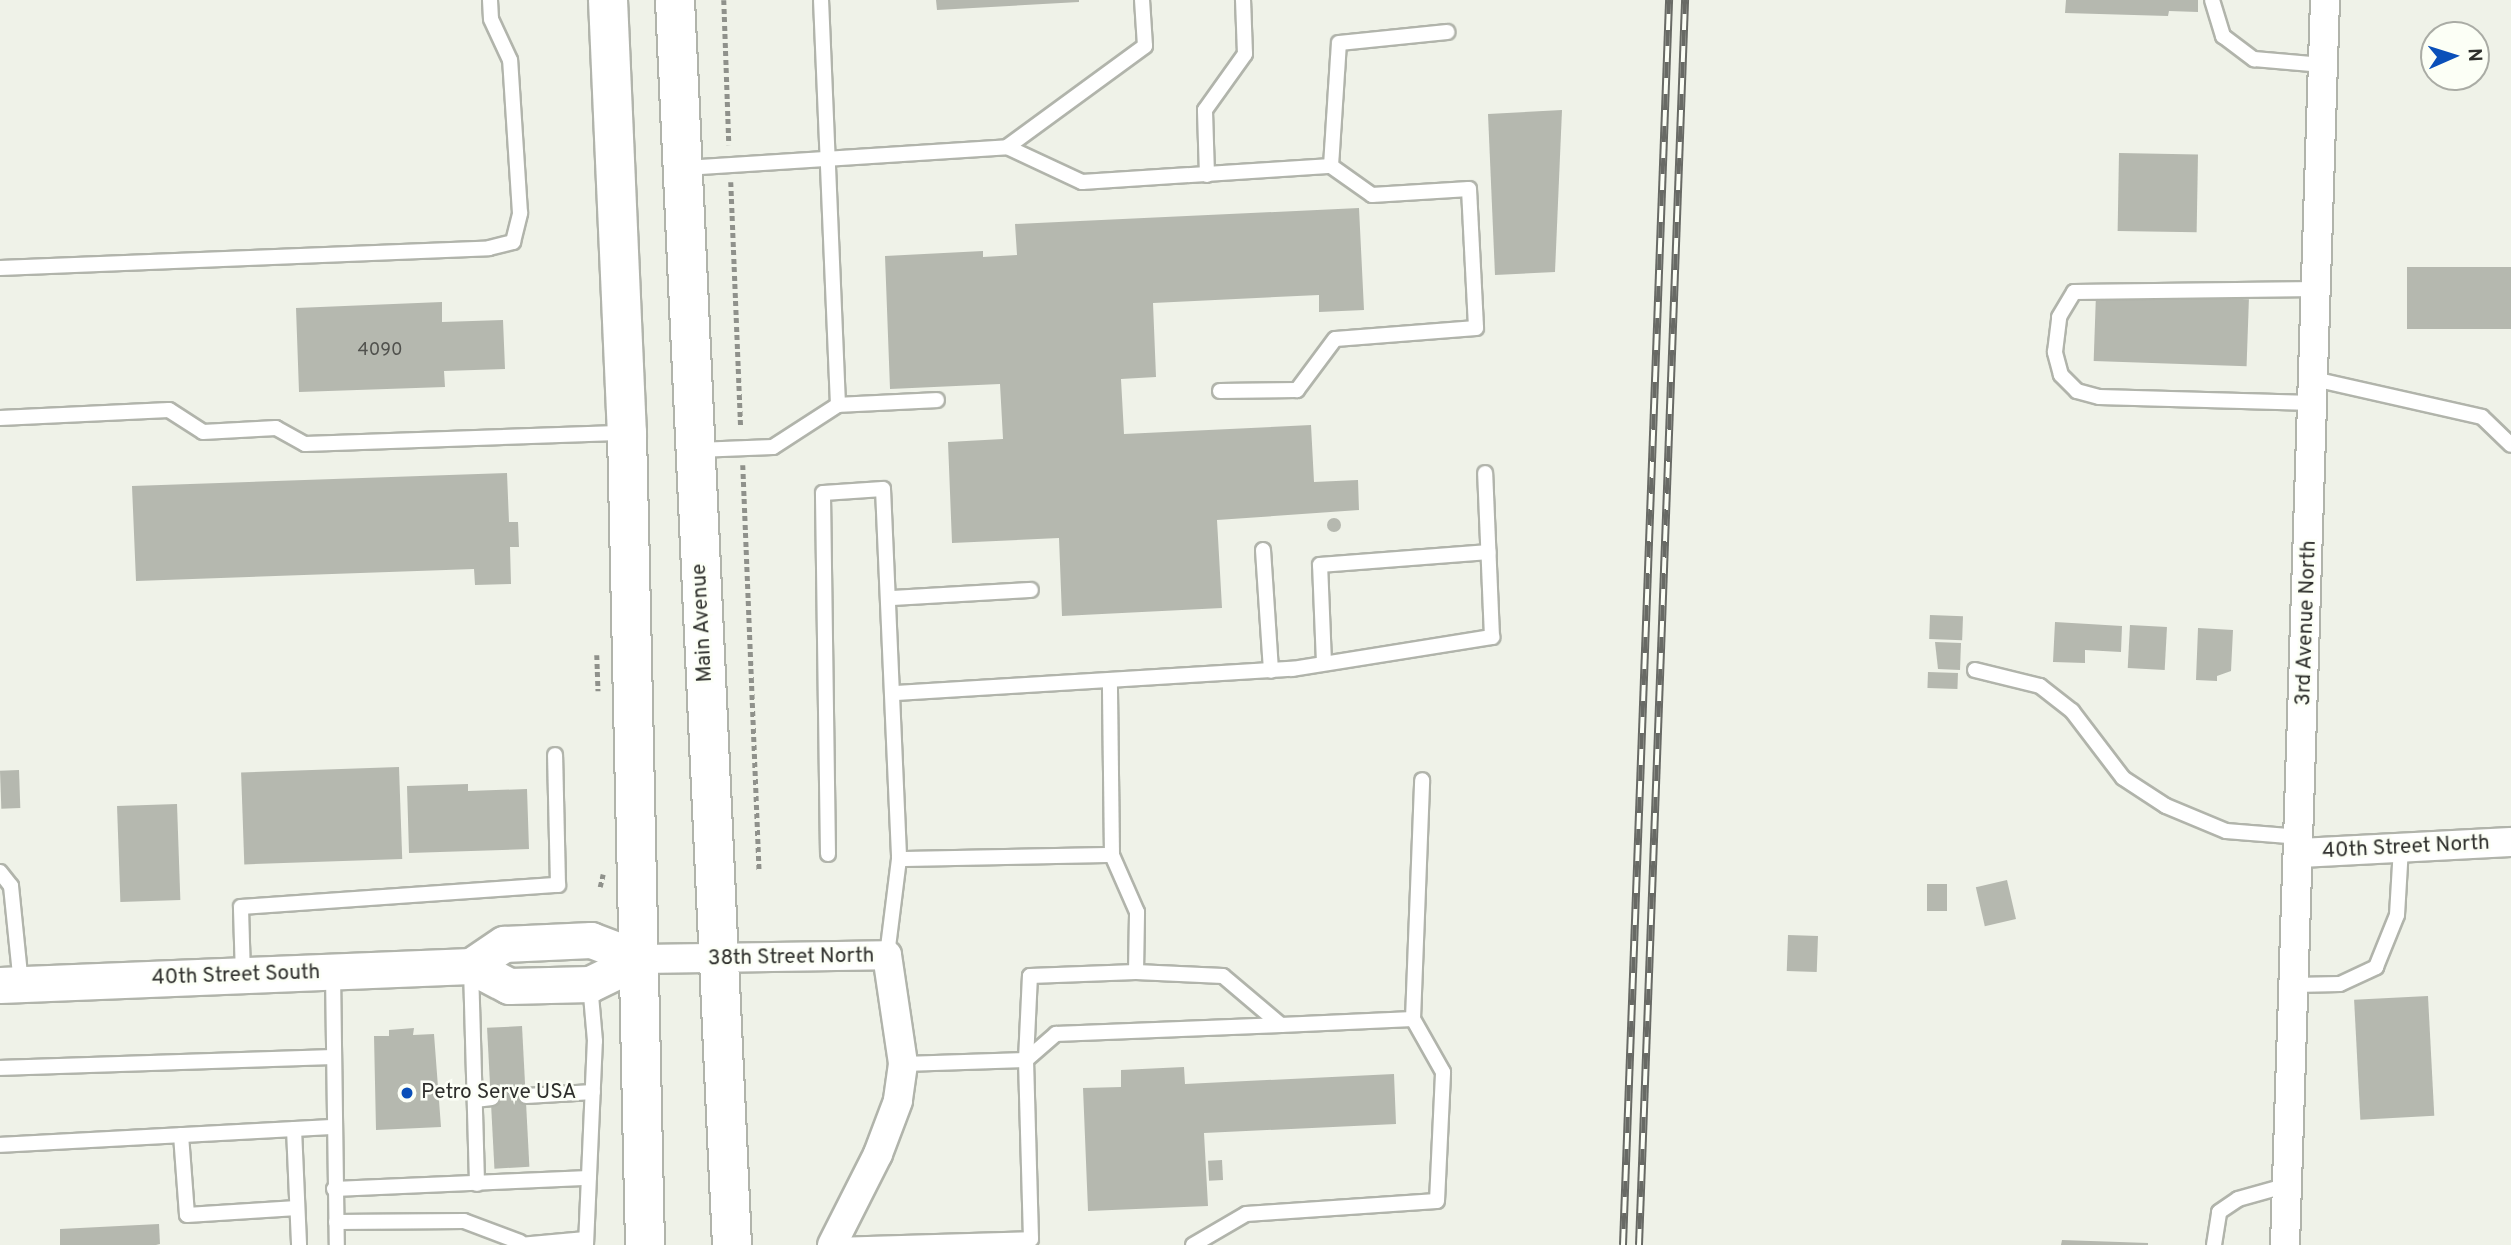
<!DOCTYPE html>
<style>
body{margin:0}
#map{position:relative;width:2511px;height:1245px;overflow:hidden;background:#eff2e8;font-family:Overpass,sans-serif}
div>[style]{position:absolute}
.building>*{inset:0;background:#b5b8af;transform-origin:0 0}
.round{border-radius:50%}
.path>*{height:4.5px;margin-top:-2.25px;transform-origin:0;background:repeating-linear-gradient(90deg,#8f918b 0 5px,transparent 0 8.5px)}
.roads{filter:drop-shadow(2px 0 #b1b4ab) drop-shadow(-2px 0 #b1b4ab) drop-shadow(0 2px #b1b4ab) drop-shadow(0 -2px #b1b4ab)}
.service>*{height:14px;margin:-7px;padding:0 7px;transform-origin:7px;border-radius:7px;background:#fff}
.minor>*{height:28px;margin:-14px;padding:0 14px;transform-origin:14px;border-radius:14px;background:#fff}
.tertiary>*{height:35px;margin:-17.5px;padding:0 17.5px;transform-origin:17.5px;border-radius:17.5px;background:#fff}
.primary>*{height:38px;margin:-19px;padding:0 19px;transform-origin:19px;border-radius:19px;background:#fff}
.rail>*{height:8px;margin-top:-4px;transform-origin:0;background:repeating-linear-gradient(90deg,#fcfff6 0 16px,#686a65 0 32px);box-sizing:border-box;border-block:2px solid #686a65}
.dots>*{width:19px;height:19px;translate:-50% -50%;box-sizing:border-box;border:4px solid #fcfff6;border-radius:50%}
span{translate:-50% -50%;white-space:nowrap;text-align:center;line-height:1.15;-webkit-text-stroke:5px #fcfff6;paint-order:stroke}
.number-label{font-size:18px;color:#50514d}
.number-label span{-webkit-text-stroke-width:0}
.street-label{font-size:21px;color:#2e2f2c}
.poi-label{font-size:21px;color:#2e2f2c}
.left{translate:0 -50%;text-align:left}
.north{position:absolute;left:2420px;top:21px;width:70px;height:70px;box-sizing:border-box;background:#fcfff6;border:2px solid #aaaca5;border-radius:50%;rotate:87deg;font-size:19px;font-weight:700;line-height:28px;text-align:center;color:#2e2f2c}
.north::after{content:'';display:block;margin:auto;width:24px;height:32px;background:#0a4fb9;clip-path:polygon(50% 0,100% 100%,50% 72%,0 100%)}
</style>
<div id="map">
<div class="building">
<div style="clip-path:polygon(936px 0,1079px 0,1079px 2px,937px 10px)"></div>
<div style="clip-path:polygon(2066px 0,2198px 0,2198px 12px,2169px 11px,2168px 16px,2065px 13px)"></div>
<div style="clip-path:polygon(1562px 110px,1555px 272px,1495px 275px,1488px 114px)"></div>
<div style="left:2119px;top:153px;width:79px;height:78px;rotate:1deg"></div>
<div style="clip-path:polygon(1359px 208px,1364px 310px,1319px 312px,1319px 295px,1153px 303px,1156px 377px,1121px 379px,1124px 434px,1311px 425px,1314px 482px,1358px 480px,1359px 510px,1217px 520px,1222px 608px,1062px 616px,1059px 538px,952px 543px,948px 442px,1003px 439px,1000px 384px,890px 389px,885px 256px,983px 251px,983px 257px,1017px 255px,1015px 224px)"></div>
<div style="left:2511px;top:267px;width:62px;height:104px;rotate:90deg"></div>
<div style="left:2096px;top:294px;width:153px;height:67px;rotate:2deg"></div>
<div style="clip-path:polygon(442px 302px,442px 322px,503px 320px,505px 369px,444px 371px,445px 387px,299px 392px,296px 308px)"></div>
<div style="clip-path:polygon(507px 473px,509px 522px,518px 522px,519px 547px,510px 547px,511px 584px,475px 585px,474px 569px,136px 581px,132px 486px)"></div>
<div class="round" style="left:1327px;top:518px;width:14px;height:14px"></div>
<div style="left:1930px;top:615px;width:33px;height:24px;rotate:2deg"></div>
<div style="clip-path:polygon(2055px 622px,2122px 626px,2121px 652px,2085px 650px,2085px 663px,2053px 662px)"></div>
<div style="left:2130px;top:625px;width:37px;height:43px;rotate:3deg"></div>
<div style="clip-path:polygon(2198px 628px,2233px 630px,2231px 671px,2217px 676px,2217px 681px,2196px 680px)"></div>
<div style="clip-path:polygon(1935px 642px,1961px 643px,1960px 670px,1938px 669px)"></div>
<div style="left:1928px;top:672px;width:30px;height:16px;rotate:2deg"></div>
<div style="left:399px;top:767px;width:92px;height:158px;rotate:88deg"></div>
<div style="left:19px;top:770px;width:38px;height:19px;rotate:88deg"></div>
<div style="clip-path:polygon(468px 784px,468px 791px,527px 789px,529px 849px,409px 853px,407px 786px)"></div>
<div style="left:177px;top:804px;width:96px;height:60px;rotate:88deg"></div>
<div style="left:2007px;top:880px;width:40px;height:32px;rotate:77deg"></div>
<div style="left:1927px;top:884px;width:20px;height:27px"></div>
<div style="left:1788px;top:935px;width:30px;height:36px;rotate:2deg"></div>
<div style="left:2428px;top:996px;width:120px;height:74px;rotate:87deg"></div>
<div style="left:522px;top:1026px;width:141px;height:35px;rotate:87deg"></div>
<div style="clip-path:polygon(414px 1028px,413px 1035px,434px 1034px,441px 1127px,376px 1130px,374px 1036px,389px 1036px,389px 1030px)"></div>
<div style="clip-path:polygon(1184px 1067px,1185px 1084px,1394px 1074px,1396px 1124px,1204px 1133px,1208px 1206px,1088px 1211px,1083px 1088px,1121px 1087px,1121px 1070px)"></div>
<div style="left:1222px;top:1160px;width:20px;height:14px;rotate:87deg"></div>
<div style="clip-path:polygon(159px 1224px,160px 1244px,156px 1245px,60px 1245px,60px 1229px)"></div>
<div style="clip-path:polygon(2062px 1240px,2148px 1243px,2148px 1245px,2061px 1245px)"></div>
</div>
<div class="path">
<div style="left:724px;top:0;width:145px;rotate:88deg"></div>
<div style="left:731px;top:182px;width:246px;rotate:87.7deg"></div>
<div style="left:743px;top:465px;width:405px;rotate:87.7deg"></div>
<div style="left:597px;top:655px;width:36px;rotate:88deg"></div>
<div style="left:600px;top:887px;width:13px;rotate:-77deg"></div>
</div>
<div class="roads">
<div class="service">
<div style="left:2212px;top:0;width:38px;rotate:73deg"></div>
<div style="left:2223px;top:36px;width:39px;rotate:37deg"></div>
<div style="left:2254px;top:59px;width:69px;rotate:5deg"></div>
<div style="left:1007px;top:147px;width:171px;rotate:-36.2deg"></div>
<div style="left:1145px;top:46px;width:46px;rotate:-93.7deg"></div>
<div style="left:1331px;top:166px;width:123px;rotate:-86.3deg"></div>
<div style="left:1339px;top:43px;width:109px;rotate:-5.8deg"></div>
<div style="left:685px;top:168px;width:323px;rotate:-3.7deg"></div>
<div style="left:1007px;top:147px;width:83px;rotate:25deg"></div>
<div style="left:1082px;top:182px;width:250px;rotate:-3.7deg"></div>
<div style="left:1331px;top:166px;width:50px;rotate:35.3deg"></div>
<div style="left:1372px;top:195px;width:97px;rotate:-3.5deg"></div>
<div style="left:1469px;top:189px;width:139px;rotate:87.1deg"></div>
<div style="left:1476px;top:328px;width:141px;rotate:175.5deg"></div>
<div style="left:1335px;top:339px;width:64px;rotate:126.7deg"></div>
<div style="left:1297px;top:390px;width:77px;rotate:179.3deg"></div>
<div style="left:1207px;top:175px;width:65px;rotate:-91.8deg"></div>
<div style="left:1205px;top:110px;width:69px;rotate:-54.5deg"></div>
<div style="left:1245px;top:54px;width:54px;rotate:-92.1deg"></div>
<div style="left:0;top:268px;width:489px;rotate:-2.3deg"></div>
<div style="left:489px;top:248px;width:25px;rotate:-14deg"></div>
<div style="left:513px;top:242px;width:30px;rotate:-76deg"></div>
<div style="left:520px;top:213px;width:153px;rotate:-93.7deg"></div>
<div style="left:510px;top:60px;width:45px;rotate:-114.9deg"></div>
<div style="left:491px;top:19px;width:19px;rotate:-93deg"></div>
<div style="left:2314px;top:379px;width:172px;rotate:12.7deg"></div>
<div style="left:2482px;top:417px;width:40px;rotate:44deg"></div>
<div style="left:2313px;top:403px;width:214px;rotate:-178.4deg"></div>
<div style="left:2099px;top:397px;width:23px;rotate:-165deg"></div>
<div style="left:2077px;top:391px;width:23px;rotate:-135deg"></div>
<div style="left:2061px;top:375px;width:24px;rotate:-105deg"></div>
<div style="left:2055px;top:352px;width:35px;rotate:-83deg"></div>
<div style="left:2059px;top:317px;width:29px;rotate:-59deg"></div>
<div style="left:2074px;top:292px;width:243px;rotate:-0.7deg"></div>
<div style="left:838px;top:405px;width:99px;rotate:-2.9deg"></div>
<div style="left:0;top:418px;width:169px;rotate:-2.7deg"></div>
<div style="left:169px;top:410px;width:40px;rotate:32.9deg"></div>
<div style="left:203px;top:432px;width:73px;rotate:-3.1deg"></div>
<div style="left:276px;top:428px;width:33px;rotate:29deg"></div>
<div style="left:305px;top:444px;width:320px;rotate:-2deg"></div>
<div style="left:697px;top:450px;width:76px;rotate:-2.3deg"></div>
<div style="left:773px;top:447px;width:77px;rotate:-32.9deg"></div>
<div style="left:838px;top:405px;width:405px;rotate:-92.4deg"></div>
<div style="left:1263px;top:550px;width:121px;rotate:86.2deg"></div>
<div style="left:891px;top:598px;width:140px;rotate:-3.3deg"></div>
<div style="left:1324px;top:663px;width:98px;rotate:-92.3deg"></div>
<div style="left:1320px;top:565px;width:169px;rotate:-4.4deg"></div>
<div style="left:1975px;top:670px;width:67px;rotate:13.8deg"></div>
<div style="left:2040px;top:686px;width:41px;rotate:38deg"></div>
<div style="left:2072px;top:711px;width:84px;rotate:52.7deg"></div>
<div style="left:2123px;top:778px;width:51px;rotate:33.1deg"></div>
<div style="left:2166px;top:806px;width:65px;rotate:22.6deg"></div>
<div style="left:2226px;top:831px;width:75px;rotate:4.6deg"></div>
<div style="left:895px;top:693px;width:398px;rotate:-3.5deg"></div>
<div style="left:1292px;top:669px;width:203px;rotate:-9.1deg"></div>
<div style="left:1492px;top:637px;width:164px;rotate:-92.4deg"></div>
<div style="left:828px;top:854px;width:361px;rotate:-90.8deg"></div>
<div style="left:823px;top:493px;width:60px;rotate:-3.8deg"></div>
<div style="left:883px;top:489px;width:370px;rotate:87.5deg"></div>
<div style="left:899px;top:859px;width:97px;rotate:97.1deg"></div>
<div style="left:899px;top:859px;width:213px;rotate:-1.1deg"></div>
<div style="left:1112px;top:855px;width:172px;rotate:-90.7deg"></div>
<div style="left:0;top:872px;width:18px;rotate:52deg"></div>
<div style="left:11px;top:886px;width:99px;rotate:84.2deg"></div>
<div style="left:471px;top:968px;width:216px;rotate:88.4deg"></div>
<div style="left:1136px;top:972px;width:87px;rotate:2.6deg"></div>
<div style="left:1223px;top:976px;width:76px;rotate:40.2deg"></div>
<div style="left:1281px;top:1025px;width:132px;rotate:-2.6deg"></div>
<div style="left:333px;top:973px;width:272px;rotate:89.2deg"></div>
<div style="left:243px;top:976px;width:69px;rotate:-91.7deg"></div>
<div style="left:241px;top:907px;width:318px;rotate:-4deg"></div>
<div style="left:558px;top:885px;width:130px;rotate:-91.3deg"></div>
<div style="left:2295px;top:985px;width:45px;rotate:-1.3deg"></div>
<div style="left:2340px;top:984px;width:40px;rotate:-25deg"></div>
<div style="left:2376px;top:967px;width:56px;rotate:-68deg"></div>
<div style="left:2397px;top:915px;width:67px;rotate:-86.6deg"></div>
<div style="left:1026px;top:1060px;width:84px;rotate:-87.3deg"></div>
<div style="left:1030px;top:976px;width:106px;rotate:-2.2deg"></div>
<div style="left:1136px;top:972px;width:60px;rotate:-89deg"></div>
<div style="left:1137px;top:912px;width:62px;rotate:-113.7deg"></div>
<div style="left:1026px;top:1060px;width:40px;rotate:-41deg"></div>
<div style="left:1056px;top:1034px;width:225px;rotate:-2.3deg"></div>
<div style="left:0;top:1068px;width:334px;rotate:-1.9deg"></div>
<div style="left:526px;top:1096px;width:67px;rotate:-3.4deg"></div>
<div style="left:475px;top:1100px;width:17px;rotate:-7deg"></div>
<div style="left:294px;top:1129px;width:116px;rotate:87.5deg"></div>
<div style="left:181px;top:1135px;width:80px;rotate:85.7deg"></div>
<div style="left:187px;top:1215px;width:110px;rotate:-3.6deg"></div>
<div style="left:0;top:1145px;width:334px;rotate:-3.1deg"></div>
<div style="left:334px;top:1189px;width:255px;rotate:-2.5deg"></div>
<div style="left:336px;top:1222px;width:128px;rotate:-0.4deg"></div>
<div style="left:464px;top:1221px;width:60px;rotate:20.6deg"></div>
<div style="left:520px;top:1245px;width:66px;rotate:-5.2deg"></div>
<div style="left:586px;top:1245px;width:204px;rotate:-87.5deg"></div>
<div style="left:595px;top:1041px;width:57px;rotate:-95deg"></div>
<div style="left:832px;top:1245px;width:199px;rotate:-1.7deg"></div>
<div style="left:1031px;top:1239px;width:179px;rotate:-91.6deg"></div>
<div style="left:1026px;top:1060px;width:123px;rotate:178.1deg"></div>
<div style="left:1193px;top:1245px;width:61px;rotate:-30.3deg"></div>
<div style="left:1246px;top:1214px;width:191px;rotate:-3.9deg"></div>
<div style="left:1437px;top:1201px;width:129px;rotate:-87.3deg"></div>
<div style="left:1443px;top:1072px;width:61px;rotate:-119.5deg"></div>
<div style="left:1413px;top:1019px;width:239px;rotate:-87.8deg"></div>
<div style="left:2214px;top:1245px;width:33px;rotate:-81deg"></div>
<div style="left:2219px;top:1212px;width:23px;rotate:-34deg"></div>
<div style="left:2238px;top:1199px;width:52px;rotate:-15.6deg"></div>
</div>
<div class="minor">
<div style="left:2300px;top:853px;width:211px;rotate:-3deg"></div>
<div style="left:641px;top:959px;width:246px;rotate:-0.9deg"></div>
<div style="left:887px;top:955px;width:110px;rotate:81.6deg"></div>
<div style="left:903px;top:1064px;width:37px;rotate:98deg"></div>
<div style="left:898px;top:1101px;width:57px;rotate:110.7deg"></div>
<div style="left:878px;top:1154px;width:102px;rotate:116.8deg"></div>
<div style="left:2285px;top:1245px;width:1246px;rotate:-88.16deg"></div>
</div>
<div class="tertiary">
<div style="left:471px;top:966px;width:40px;rotate:-34deg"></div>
<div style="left:504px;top:944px;width:87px;rotate:-2.6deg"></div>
<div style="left:591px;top:940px;width:53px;rotate:20.8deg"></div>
<div style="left:0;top:985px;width:471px;rotate:-2.3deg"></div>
<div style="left:471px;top:966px;width:43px;rotate:27.8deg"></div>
<div style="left:509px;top:986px;width:81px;rotate:-1.4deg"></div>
<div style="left:590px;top:984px;width:57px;rotate:-26.1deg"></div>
</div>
<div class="primary">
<div style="left:608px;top:0;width:433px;rotate:87.5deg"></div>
<div style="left:627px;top:433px;width:812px;rotate:88.73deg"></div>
<div style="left:675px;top:0;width:1246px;rotate:87.38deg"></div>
</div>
</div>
<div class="rail">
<div style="left:1623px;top:1245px;width:1246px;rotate:-87.88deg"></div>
<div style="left:1639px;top:1245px;width:1246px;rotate:-87.88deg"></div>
</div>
<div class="dots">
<div style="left:407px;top:1093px;background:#0a4fb9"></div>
</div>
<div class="number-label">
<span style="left:380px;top:351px">4090</span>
</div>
<div class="street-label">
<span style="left:703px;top:623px;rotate:-93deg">Main Avenue</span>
<span style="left:2307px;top:623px;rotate:-88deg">3rd Avenue North</span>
<span style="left:2406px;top:848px;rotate:-3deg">40th Street North</span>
<span style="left:791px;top:958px;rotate:-1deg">38th Street North</span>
<span style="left:236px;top:976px;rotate:-2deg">40th Street South</span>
</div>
<div class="poi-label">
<span class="left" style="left:421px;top:1093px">Petro Serve USA</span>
</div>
<div class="north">N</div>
</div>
